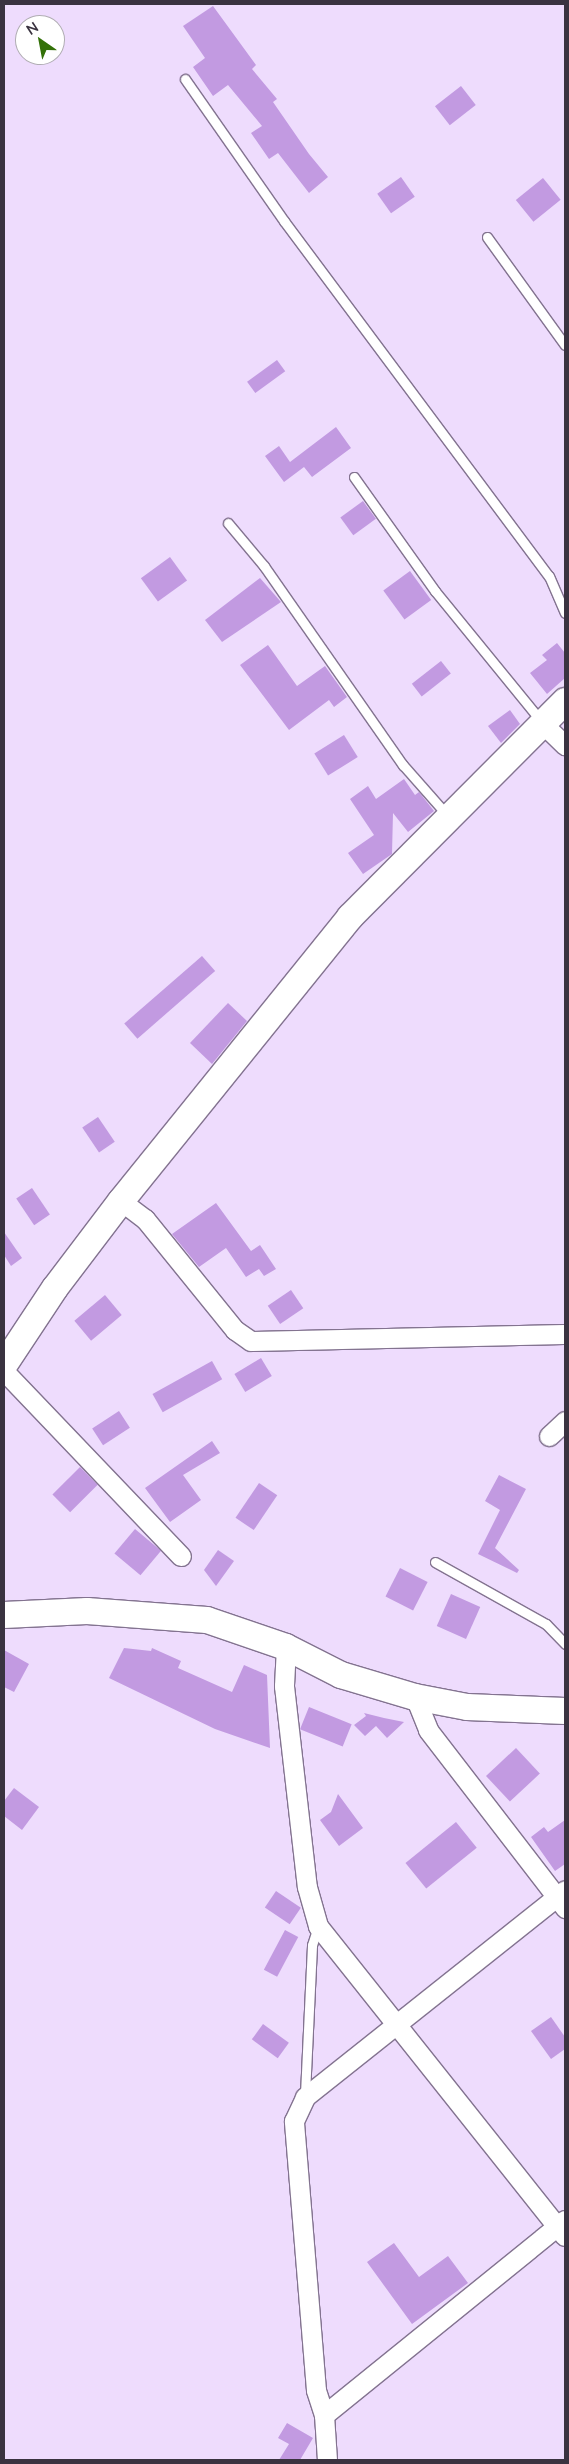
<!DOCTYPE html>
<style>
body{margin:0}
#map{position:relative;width:569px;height:2464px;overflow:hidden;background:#eedcfd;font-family:Lato,sans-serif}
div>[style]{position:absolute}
.building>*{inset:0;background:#c29ae1;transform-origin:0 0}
.roads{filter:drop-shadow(1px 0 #837390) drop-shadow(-1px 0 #837390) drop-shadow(0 1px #837390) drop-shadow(0 -1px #837390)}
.lane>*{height:9px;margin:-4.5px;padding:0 4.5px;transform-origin:4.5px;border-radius:4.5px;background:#fff}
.street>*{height:19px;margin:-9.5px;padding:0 9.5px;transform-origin:9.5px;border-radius:9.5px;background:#fff}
.secondary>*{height:26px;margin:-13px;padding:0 13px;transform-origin:13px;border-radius:13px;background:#fff}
span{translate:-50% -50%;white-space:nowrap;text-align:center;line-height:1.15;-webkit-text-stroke:5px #fff;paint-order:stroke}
.frame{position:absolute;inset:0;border:5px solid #3a3340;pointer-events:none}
.north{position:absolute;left:15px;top:15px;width:50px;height:50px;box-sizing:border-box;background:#fff;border:1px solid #b0adb3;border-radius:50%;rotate:327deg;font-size:14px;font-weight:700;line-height:20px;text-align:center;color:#3a3340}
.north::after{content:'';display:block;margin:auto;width:18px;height:22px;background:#337108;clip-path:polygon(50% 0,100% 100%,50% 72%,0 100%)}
</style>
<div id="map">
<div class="building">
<div style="clip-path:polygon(213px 6px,256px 65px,252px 69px,277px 99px,273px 102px,309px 154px,328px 177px,309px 193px,278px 153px,269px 159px,251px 133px,262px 126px,228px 85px,213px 96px,193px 67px,205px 58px,183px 26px)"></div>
<div style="left:461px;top:86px;width:24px;height:33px;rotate:52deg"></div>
<div style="left:401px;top:177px;width:24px;height:29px;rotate:55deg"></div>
<div style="left:543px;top:178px;width:28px;height:35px;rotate:51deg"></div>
<div style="left:277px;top:360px;width:14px;height:37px;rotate:54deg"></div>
<div style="clip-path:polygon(336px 427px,351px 448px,312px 477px,304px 467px,284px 482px,265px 456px,279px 446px,290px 462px)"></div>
<div style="left:363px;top:501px;width:22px;height:28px;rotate:54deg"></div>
<div style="left:170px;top:557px;width:29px;height:36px;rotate:54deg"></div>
<div style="left:410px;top:571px;width:36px;height:33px;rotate:54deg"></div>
<div style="clip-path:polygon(260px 578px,281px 602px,222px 642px,205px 620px)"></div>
<div style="clip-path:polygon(557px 643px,565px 653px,565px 678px,547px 694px,530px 673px,547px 660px,542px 655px)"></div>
<div style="clip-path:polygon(268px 645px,297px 686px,325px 666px,347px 697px,334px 707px,329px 700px,289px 730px,240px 665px)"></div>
<div style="left:441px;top:661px;width:16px;height:37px;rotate:52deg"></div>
<div style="clip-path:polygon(510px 710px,520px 724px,501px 743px,488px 726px)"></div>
<div style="left:344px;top:735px;width:26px;height:35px;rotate:58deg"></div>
<div style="clip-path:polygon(404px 779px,415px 795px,419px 792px,434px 811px,408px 832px,393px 813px,392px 854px,363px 874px,348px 853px,374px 835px,350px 799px,368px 786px,376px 799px)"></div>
<div style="left:202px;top:956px;width:20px;height:103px;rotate:49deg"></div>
<div style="clip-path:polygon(228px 1003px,247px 1021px,212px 1064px,190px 1043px)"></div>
<div style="left:98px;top:1117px;width:30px;height:19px;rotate:56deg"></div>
<div style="left:32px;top:1188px;width:32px;height:19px;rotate:56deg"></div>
<div style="clip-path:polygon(216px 1203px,251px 1251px,260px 1245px,276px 1269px,264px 1276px,259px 1269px,246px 1277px,226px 1248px,199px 1267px,172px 1234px)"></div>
<div style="clip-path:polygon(4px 1232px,22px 1258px,11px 1266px,4px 1255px)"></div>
<div style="left:291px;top:1290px;width:22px;height:28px;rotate:56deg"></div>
<div style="left:105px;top:1295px;width:26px;height:40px;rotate:50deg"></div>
<div style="left:261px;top:1358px;width:21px;height:31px;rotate:59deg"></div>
<div style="left:212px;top:1361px;width:21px;height:68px;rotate:61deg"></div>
<div style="left:119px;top:1411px;width:20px;height:32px;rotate:57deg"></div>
<div style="clip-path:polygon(212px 1441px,220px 1453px,183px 1475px,201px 1500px,170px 1522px,145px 1488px)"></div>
<div style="left:80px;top:1467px;width:25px;height:39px;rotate:45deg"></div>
<div style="clip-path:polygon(499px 1475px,526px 1489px,495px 1548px,519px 1570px,517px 1573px,478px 1554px,500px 1510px,485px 1501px)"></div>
<div style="left:259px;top:1483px;width:22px;height:42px;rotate:34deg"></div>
<div style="left:135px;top:1529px;width:34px;height:32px;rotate:40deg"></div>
<div style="clip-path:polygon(218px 1550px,234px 1561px,216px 1586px,204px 1570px)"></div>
<div style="left:400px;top:1568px;width:31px;height:32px;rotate:27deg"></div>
<div style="left:451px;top:1594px;width:32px;height:35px;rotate:24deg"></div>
<div style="clip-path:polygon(124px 1648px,151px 1651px,152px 1648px,181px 1661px,178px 1668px,232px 1692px,244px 1665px,267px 1675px,270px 1748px,215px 1729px,109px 1678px)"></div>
<div style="clip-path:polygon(4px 1650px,29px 1664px,14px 1692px,4px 1687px)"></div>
<div style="left:309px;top:1707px;width:46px;height:24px;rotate:22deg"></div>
<div style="clip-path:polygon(364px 1713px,384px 1718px,404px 1722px,387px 1738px,376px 1726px,365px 1736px,354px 1725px,366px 1716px)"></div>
<div style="left:516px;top:1748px;width:35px;height:41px;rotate:47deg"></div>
<div style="clip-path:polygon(14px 1788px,39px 1807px,22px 1830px,4px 1816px,4px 1801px)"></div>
<div style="clip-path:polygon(338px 1794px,363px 1828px,339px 1846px,320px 1820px,331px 1812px)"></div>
<div style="clip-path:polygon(565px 1820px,565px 1864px,555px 1871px,531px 1837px,544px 1827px,548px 1832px)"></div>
<div style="left:456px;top:1822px;width:33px;height:65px;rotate:51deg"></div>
<div style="left:276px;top:1891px;width:30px;height:20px;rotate:34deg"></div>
<div style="left:285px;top:1930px;width:15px;height:45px;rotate:28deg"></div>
<div style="clip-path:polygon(551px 2017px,565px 2037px,565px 2049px,551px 2059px,531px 2031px)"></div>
<div style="left:263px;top:2024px;width:32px;height:19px;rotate:36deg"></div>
<div style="clip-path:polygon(394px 2243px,419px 2277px,448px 2256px,468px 2283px,412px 2324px,367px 2262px)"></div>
<div style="clip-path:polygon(287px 2423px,313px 2438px,300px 2460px,279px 2460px,289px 2444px,278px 2438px)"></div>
</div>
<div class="roads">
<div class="lane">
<div style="left:185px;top:79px;width:173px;rotate:55.1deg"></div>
<div style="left:284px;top:221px;width:443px;rotate:53.3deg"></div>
<div style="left:549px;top:576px;width:40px;rotate:66.6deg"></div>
<div style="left:487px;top:237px;width:133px;rotate:54.2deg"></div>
<div style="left:354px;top:477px;width:140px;rotate:54.6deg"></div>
<div style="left:435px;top:591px;width:168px;rotate:50.8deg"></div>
<div style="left:228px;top:523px;width:56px;rotate:50.1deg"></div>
<div style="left:264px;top:566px;width:243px;rotate:55.1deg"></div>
<div style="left:403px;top:765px;width:68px;rotate:48.6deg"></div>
<div style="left:435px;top:1562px;width:127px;rotate:29.2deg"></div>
<div style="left:546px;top:1624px;width:28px;rotate:46deg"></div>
<div style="left:305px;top:2094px;width:149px;rotate:-87.3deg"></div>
<div style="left:312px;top:1945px;width:20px;rotate:-72deg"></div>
</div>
<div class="street">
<div style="left:544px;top:725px;width:29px;rotate:44deg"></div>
<div style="left:121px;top:1201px;width:30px;rotate:37deg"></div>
<div style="left:145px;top:1219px;width:143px;rotate:51deg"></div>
<div style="left:235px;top:1330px;width:19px;rotate:35deg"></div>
<div style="left:251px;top:1341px;width:314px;rotate:-1.3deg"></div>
<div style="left:4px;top:1371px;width:256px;rotate:46.3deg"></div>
<div style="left:549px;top:1436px;width:22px;rotate:-43deg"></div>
<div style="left:286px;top:1647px;width:39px;rotate:93deg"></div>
<div style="left:284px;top:1686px;width:202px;rotate:83.5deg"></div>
<div style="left:307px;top:1887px;width:41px;rotate:74.2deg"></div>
<div style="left:318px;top:1926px;width:396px;rotate:51.5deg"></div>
<div style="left:415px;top:1697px;width:35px;rotate:68deg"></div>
<div style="left:428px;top:1730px;width:225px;rotate:52.4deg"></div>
<div style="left:324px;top:2415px;width:310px;rotate:-39deg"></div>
<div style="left:327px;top:2460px;width:45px;rotate:-93.8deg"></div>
<div style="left:324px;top:2415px;width:26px;rotate:-108deg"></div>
<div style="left:316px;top:2390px;width:270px;rotate:-94.7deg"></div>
<div style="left:294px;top:2121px;width:26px;rotate:-65deg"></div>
<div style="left:305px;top:2097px;width:332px;rotate:-38.5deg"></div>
</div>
<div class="secondary">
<div style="left:4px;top:1365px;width:92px;rotate:-56.5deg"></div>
<div style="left:55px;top:1288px;width:109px;rotate:-52.8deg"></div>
<div style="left:121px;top:1201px;width:365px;rotate:-51.1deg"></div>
<div style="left:350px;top:917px;width:305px;rotate:-45.1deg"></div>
<div style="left:4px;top:1615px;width:83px;rotate:-2.8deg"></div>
<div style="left:87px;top:1611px;width:120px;rotate:4.3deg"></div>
<div style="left:207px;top:1620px;width:83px;rotate:18.9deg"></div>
<div style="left:286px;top:1647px;width:62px;rotate:27deg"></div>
<div style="left:341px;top:1675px;width:77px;rotate:16.6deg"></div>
<div style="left:415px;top:1697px;width:53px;rotate:10.9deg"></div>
<div style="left:467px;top:1707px;width:98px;rotate:2.3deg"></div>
</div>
</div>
<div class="frame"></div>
<div class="north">N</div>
</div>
